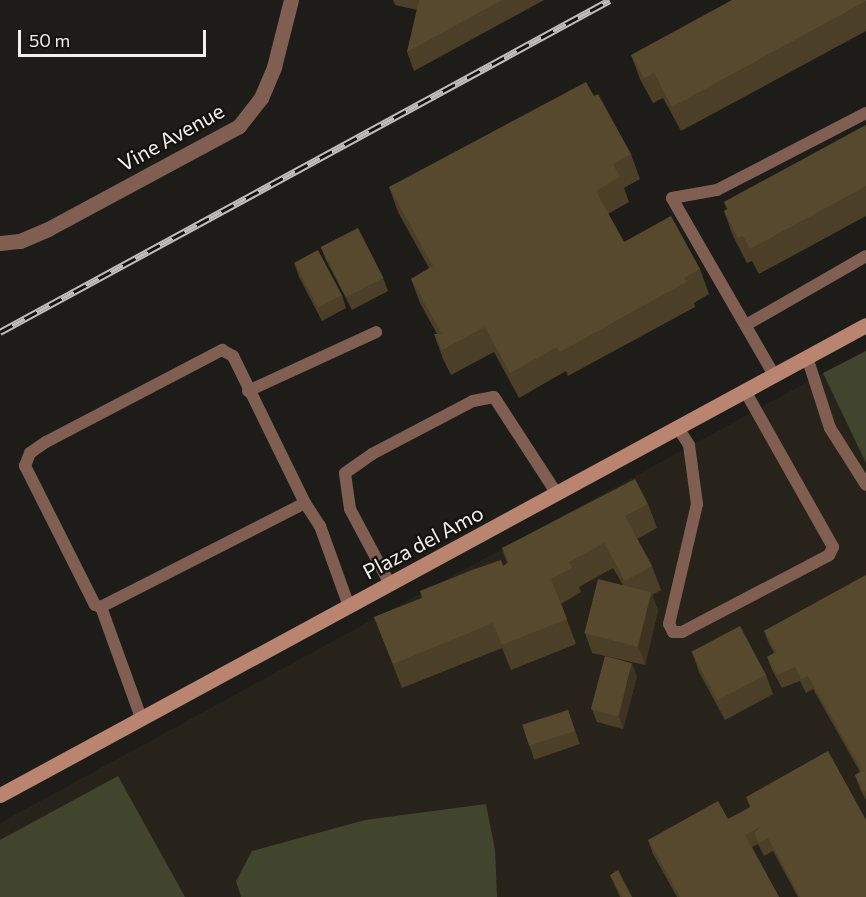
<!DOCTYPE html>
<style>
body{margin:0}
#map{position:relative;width:866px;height:897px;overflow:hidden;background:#1d1c18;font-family:Commissioner,sans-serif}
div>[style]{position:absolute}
.built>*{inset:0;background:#27231a}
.green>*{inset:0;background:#41452e}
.service>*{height:12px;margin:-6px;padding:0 6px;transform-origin:6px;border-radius:6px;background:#805f52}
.minor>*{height:15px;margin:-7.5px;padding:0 7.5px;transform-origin:7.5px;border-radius:7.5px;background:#805f52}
.secondary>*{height:15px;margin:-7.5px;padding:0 7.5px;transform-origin:7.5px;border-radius:7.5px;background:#ba8570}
.rail>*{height:7px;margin-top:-3.5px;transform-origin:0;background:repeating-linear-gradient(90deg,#14120f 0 14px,#c0bebb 0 28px);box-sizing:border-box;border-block:2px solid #c0bebb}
.wall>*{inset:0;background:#4b3f27;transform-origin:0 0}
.shaded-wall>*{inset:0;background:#3d3320}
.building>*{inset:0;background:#57492d;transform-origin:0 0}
span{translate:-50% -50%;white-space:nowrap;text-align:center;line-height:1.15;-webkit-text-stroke:4.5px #14120f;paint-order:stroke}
.street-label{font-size:21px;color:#f2f0ee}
.scale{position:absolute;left:18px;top:30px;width:188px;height:27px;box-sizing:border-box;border:3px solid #f2f0ee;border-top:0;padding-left:8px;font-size:18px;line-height:21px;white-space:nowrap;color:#f2f0ee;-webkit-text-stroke:4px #14120f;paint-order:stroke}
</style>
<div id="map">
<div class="built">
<div style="clip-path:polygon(866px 350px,866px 897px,0 897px,0 823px)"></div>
</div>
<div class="green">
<div style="clip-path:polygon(866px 351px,866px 463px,823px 373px)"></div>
<div style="clip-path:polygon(118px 776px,185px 897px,0 897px,0 840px)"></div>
<div style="clip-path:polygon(486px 804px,495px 850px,497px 897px,241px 897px,236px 881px,252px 851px,365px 820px)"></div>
</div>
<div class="service">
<div style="left:746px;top:325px;width:138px;rotate:-29.9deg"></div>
<div style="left:807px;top:357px;width:75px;rotate:72.1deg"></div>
<div style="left:830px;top:428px;width:67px;rotate:57.7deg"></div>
<div style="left:774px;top:375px;width:204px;rotate:-120deg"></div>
<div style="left:672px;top:198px;width:46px;rotate:-10.1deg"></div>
<div style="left:717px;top:190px;width:168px;rotate:-27.3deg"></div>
<div style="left:248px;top:391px;width:141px;rotate:-24.7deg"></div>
<div style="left:678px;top:428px;width:20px;rotate:57deg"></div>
<div style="left:689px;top:445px;width:60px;rotate:82.3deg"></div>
<div style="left:697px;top:504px;width:123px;rotate:103.1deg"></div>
<div style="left:669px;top:624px;width:9px;rotate:63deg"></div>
<div style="left:673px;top:632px;width:9px"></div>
<div style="left:682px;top:632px;width:166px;rotate:-27.6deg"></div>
<div style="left:829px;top:555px;width:9px;rotate:-63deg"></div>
<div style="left:833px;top:547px;width:179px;rotate:-119.4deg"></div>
<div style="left:305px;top:503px;width:229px;rotate:153deg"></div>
<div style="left:101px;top:607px;width:6px;rotate:-162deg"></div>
<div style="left:95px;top:605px;width:156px;rotate:-116.7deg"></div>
<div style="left:25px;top:466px;width:14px;rotate:-69deg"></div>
<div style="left:30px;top:453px;width:19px;rotate:-35deg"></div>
<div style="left:46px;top:442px;width:199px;rotate:-27.6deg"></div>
<div style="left:222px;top:350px;width:13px;rotate:29deg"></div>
<div style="left:233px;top:356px;width:164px;rotate:63.9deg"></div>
<div style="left:305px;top:503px;width:27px;rotate:57deg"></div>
<div style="left:320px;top:526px;width:85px;rotate:70.1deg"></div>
<div style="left:390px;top:584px;width:85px;rotate:-118.1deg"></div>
<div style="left:350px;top:509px;width:36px;rotate:-98deg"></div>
<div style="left:345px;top:473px;width:33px;rotate:-35deg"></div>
<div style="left:372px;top:454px;width:114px;rotate:-27.7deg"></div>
<div style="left:473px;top:401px;width:21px;rotate:-11deg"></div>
<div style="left:494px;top:397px;width:116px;rotate:57deg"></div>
<div style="left:101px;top:607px;width:120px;rotate:70.1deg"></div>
</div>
<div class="minor">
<div style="left:0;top:243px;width:20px;rotate:-6deg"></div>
<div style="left:20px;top:241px;width:30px;rotate:-23deg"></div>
<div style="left:48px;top:229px;width:217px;rotate:-28.3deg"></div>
<div style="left:239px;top:126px;width:36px;rotate:-52deg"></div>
<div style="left:261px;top:98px;width:34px;rotate:-67deg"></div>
<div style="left:274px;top:67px;width:69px;rotate:-75.8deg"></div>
</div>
<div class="secondary">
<div style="left:0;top:795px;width:985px;rotate:-28.49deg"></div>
</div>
<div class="rail">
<div style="left:0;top:332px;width:694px;rotate:-28.56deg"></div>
</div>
<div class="wall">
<div style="clip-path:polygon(393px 0,544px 0,414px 71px,407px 52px,417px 10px,395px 5px)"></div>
<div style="clip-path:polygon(866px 0,866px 31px,681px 131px,663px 98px,653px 103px,640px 79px,631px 55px)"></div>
<div style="clip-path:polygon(594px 96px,631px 154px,640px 179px,624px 188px,629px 202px,608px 214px,624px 242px,700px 269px,709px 294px,694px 303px,695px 307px,568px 376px,566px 371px,519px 398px,494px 352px,451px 375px,443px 359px,434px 334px,437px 334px,420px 303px,411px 279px,429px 268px,398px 212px,389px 187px)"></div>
<div style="clip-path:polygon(866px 125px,866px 216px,759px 274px,752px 261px,747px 263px,733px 236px,724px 211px,727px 209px,724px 202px)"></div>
<div style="clip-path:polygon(321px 247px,383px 278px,388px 291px,352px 310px,326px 260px)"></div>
<div style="clip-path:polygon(294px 263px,342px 295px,346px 308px,322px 321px,299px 277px)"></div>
<div style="clip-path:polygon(648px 504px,657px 528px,637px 539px,652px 566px,661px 590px,652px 595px,658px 611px,645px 665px,592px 653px,585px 633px,623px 585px,613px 568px,579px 587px,581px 592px,561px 604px,576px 644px,511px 670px,502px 648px,402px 688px,374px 617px,503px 566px,507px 563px,502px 548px)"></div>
<div style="clip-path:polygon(866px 575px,866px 800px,860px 789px,855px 775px,860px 772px,813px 689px,806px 693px,800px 681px,782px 688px,772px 670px,767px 657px,774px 653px,769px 644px,764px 631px)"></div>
<div style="clip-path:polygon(692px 652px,766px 675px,773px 694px,725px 720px,699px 672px)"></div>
<div style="clip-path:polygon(637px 676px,623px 729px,597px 722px,592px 709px)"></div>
<div style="left:568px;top:710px;width:36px;height:48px;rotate:71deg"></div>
<div style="clip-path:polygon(746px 797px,866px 897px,798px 897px,773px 851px,764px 856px,758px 844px,752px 847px,779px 897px,677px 897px,653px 854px,648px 840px,728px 819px,750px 807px)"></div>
<div style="clip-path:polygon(610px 875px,632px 897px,620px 897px)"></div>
</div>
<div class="shaded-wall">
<div style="clip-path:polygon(651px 592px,658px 611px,645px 665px,638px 645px)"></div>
<div style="clip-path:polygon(632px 663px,637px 676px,623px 729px,619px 716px)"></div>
</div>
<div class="building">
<div style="clip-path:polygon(419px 0,502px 0,407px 52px)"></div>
<div style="clip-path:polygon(732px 0,866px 0,866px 1px,672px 107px,654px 73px,644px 78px,631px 55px)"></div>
<div style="clip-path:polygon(586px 82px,594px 96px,598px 94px,631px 154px,613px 164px,620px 177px,596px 191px,624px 242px,671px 216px,700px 269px,684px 278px,686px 282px,560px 352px,557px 347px,510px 373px,485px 327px,442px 350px,434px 334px,442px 334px,411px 279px,433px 266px,389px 187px)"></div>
<div style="clip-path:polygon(866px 125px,866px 186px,750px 249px,743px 236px,738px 238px,724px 211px,728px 209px,724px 202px)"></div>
<div style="left:358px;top:228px;width:56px;height:42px;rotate:63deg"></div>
<div style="left:318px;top:250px;width:51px;height:27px;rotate:62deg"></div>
<div style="clip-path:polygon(635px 479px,648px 504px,625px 516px,652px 566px,625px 581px,604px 543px,569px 562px,572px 568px,551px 579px,567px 619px,502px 645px,493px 623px,393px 664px,374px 617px,422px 598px,420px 591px,472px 570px,501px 560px,503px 566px,509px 562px,502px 548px)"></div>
<div style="clip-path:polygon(866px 575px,866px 790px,864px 792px,855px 775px,862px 771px,808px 676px,801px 679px,795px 667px,777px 675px,767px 657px,776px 652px,764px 631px)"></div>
<div style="left:598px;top:579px;width:55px;height:56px;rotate:14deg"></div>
<div style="left:740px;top:626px;width:55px;height:55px;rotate:62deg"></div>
<div style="left:605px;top:656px;width:28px;height:55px;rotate:15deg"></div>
<div style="left:568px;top:710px;width:22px;height:48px;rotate:72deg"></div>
<div style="clip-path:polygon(828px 751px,866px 820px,866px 897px,800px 897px,768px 838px,759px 843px,754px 833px,762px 826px,745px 835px,779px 897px,680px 897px,648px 840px,718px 801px,728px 819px,751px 807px,746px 797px)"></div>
<div style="clip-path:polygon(618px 870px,632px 897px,622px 897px,610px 875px)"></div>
</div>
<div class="street-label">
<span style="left:171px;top:137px;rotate:-29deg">Vine Avenue</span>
<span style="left:423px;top:542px;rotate:-28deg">Plaza del Amo</span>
</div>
<div class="scale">50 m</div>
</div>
